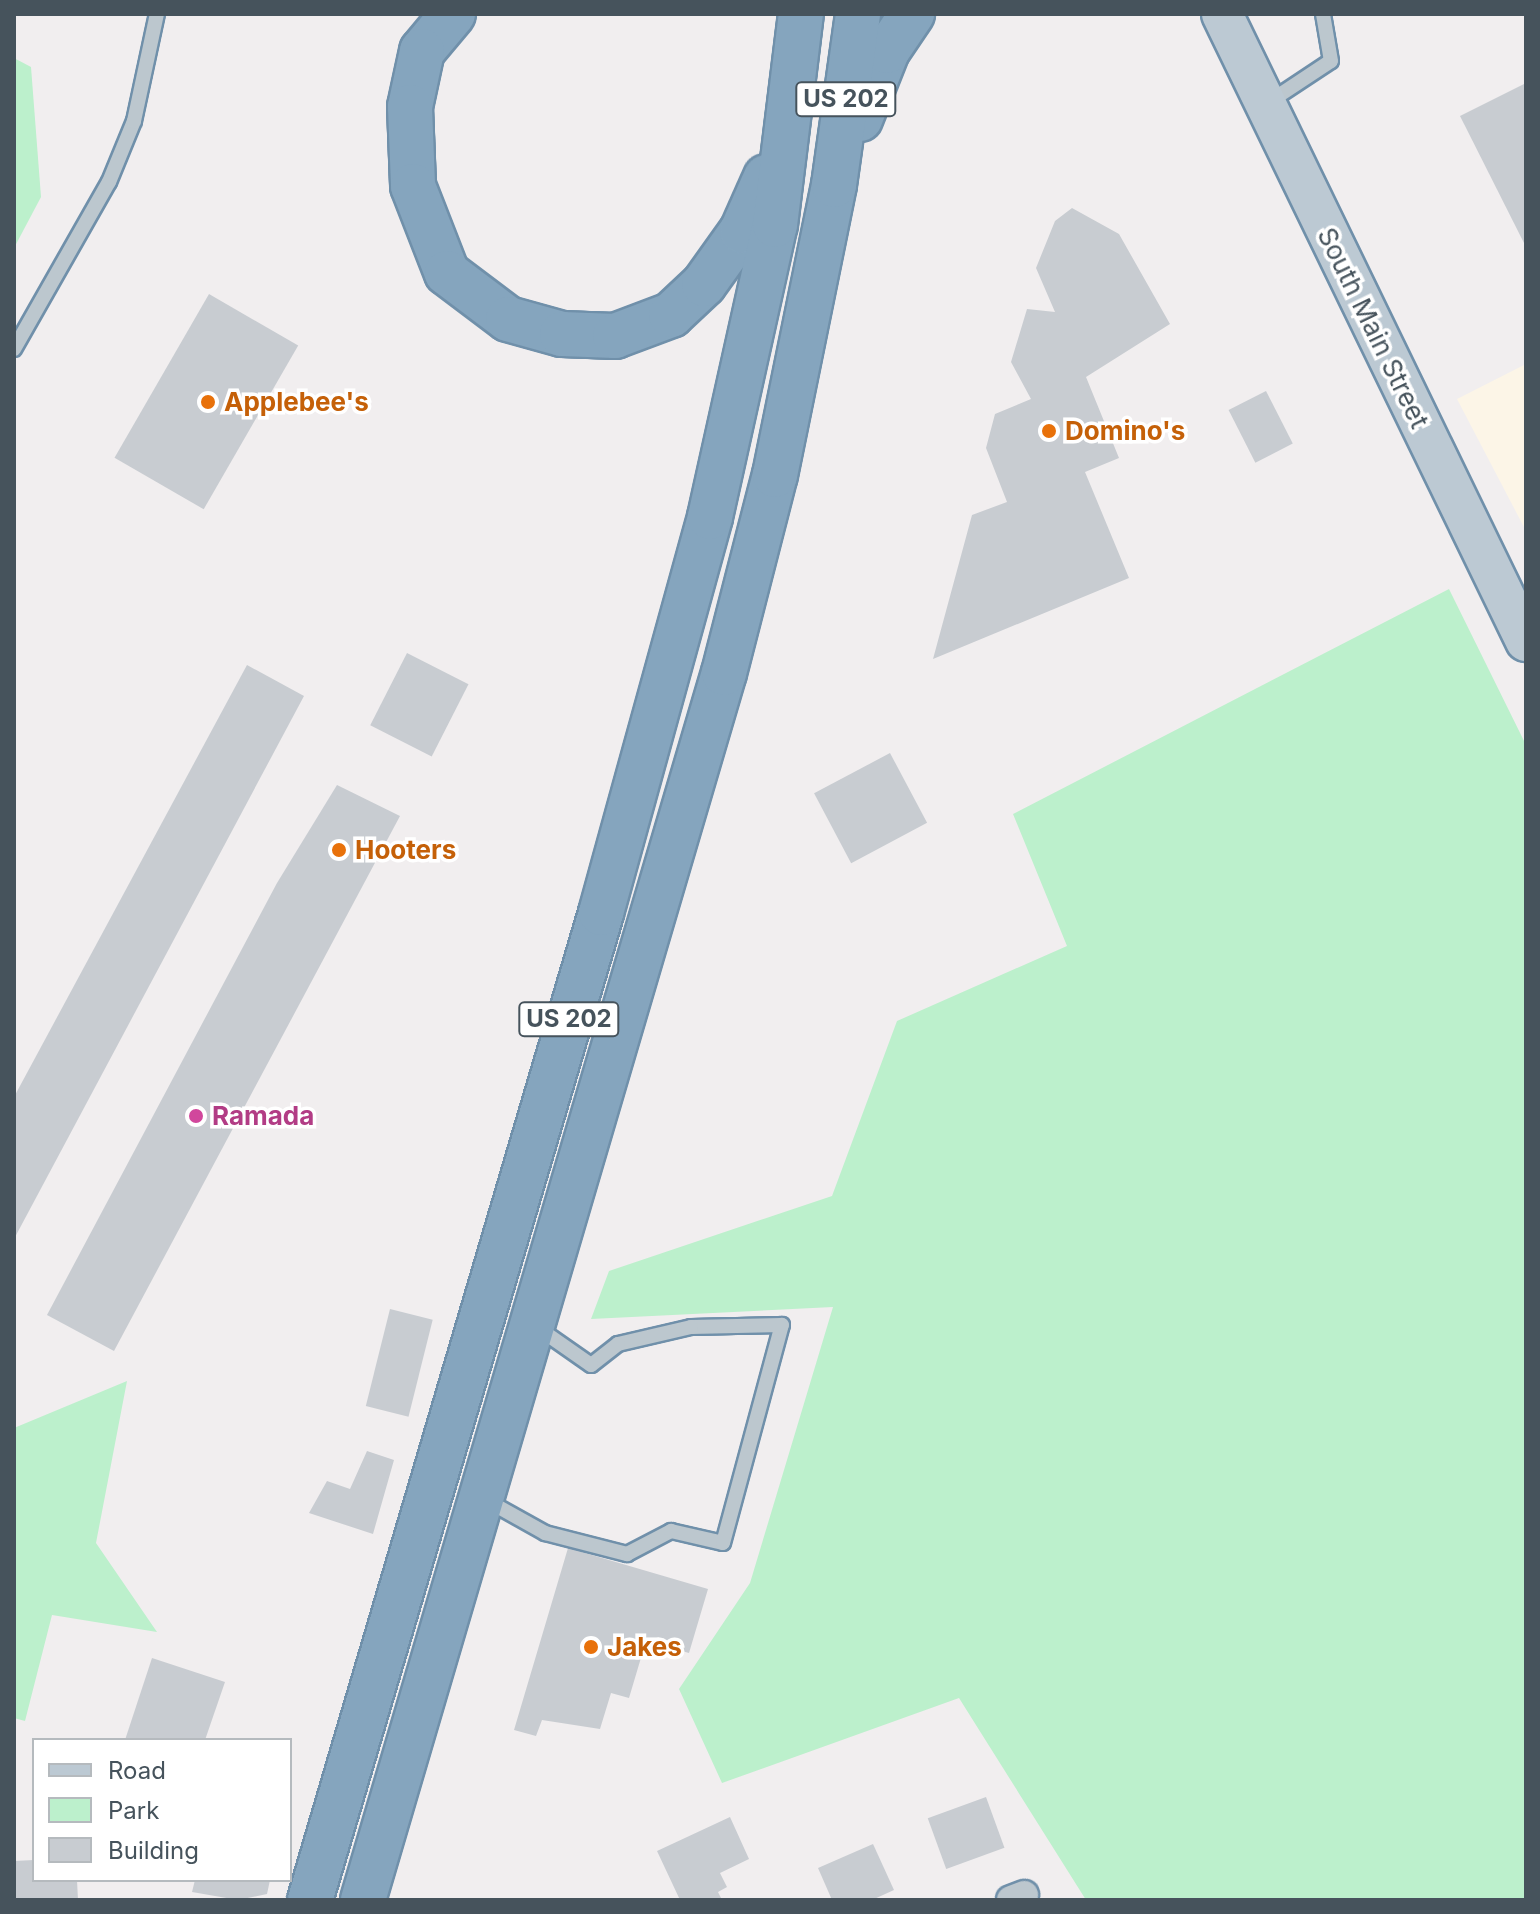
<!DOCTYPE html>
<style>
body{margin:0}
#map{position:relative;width:1540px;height:1914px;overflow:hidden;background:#f1eeef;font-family:Inter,sans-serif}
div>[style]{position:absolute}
.commercial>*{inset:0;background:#fcf5e7}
.green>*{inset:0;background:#bcf0cc}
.building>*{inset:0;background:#c8ccd1;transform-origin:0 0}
.roads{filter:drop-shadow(2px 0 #7090aa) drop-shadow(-2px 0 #7090aa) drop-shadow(0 2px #7090aa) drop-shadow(0 -2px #7090aa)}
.lane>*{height:14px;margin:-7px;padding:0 7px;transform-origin:7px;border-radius:7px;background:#bcc7ce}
.street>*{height:28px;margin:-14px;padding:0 14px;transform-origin:14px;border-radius:14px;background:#bcc7ce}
.secondary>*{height:40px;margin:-20px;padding:0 20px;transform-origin:20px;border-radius:20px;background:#bcc9d3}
.highway>*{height:44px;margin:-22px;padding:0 22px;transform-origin:22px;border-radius:22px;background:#85a5be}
.dots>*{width:22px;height:22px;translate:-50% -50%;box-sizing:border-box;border:4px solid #fff;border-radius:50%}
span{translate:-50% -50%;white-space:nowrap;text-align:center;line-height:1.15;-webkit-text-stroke:7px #fff;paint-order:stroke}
.shield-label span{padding:2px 6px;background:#fff;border:2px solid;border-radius:6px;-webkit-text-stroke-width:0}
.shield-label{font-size:24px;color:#46535c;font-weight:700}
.street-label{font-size:26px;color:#46535c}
.food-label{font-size:26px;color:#c56008;font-weight:700}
.left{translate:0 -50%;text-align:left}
.hotel-label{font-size:26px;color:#b23c85;font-weight:700}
.frame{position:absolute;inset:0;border:16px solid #46535c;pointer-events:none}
.legend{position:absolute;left:32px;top:1738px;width:260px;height:144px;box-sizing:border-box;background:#fff;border:2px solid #b5babe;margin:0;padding:10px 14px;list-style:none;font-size:24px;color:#46535c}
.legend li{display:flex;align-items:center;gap:16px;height:40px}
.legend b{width:40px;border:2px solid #b5babe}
</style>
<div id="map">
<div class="commercial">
<div style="clip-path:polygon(1526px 364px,1526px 531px,1457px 399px)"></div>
</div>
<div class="green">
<div style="clip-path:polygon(14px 58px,31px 67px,41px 197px,14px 248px)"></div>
<div style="clip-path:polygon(1449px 589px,1526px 745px,1526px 1900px,1086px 1900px,959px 1698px,722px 1783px,679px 1689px,750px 1583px,833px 1307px,591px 1319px,609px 1271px,832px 1196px,897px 1021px,1067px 946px,1013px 814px)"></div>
<div style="clip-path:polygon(127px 1381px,96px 1543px,157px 1632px,52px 1615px,25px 1721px,14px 1718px,14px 1428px)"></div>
</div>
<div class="building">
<div style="clip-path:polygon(1526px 83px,1526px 247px,1460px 116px)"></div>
<div style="clip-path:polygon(1072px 208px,1119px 234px,1170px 324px,1086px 377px,1119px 458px,1085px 472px,1129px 578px,933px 659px,972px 515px,1007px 502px,986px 448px,995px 414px,1031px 399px,1011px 362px,1027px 309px,1055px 312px,1036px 268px,1055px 221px)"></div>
<div style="left:209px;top:294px;width:103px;height:189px;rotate:30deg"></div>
<div style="left:1266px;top:391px;width:59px;height:42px;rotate:63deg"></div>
<div style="left:407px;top:653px;width:69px;height:81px;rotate:27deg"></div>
<div style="clip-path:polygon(247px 665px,304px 696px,14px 1239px,14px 1097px)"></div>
<div style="left:890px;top:753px;width:79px;height:86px;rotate:62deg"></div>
<div style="clip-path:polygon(337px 785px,400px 816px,114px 1351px,47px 1315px,277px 883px)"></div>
<div style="left:390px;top:1309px;width:44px;height:100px;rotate:14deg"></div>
<div style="clip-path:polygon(367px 1451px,394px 1460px,373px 1534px,309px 1513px,327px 1481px,350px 1489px)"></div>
<div style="clip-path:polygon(568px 1548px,708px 1589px,689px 1653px,646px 1641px,629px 1698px,611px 1693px,600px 1729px,542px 1720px,536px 1736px,514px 1730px)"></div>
<div style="clip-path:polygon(152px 1658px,225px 1682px,205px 1740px,125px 1740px)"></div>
<div style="left:986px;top:1797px;width:54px;height:62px;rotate:70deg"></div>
<div style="clip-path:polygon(730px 1817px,749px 1859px,720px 1873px,727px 1887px,718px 1892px,722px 1900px,680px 1900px,657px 1851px)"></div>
<div style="clip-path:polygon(873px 1844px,894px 1890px,872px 1900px,832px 1900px,818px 1868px)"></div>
<div style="clip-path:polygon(34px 1860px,34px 1880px,77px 1880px,78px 1900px,14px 1900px,14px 1861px)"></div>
<div style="clip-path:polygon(195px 1880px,270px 1880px,267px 1894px,238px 1900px,192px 1892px)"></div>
</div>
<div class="roads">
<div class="lane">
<div style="left:1269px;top:102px;width:74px;rotate:-33.5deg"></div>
<div style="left:1331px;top:61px;width:48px;rotate:-99.7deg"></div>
<div style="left:14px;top:349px;width:192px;rotate:-60.4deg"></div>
<div style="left:109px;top:182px;width:66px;rotate:-67.7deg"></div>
<div style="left:134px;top:121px;width:109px;rotate:-77.9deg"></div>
<div style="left:486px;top:1500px;width:68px;rotate:29.2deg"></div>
<div style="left:545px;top:1533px;width:85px;rotate:14.4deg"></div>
<div style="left:627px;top:1554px;width:50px;rotate:-27.6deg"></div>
<div style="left:671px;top:1531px;width:53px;rotate:13deg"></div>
<div style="left:723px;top:1543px;width:226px;rotate:-74.9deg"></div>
<div style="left:782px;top:1325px;width:91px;rotate:178.7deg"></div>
<div style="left:691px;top:1327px;width:75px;rotate:166.9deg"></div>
<div style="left:618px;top:1344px;width:34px;rotate:142deg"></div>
<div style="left:591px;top:1365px;width:65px;rotate:-145.1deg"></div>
</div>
<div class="street">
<div style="left:1011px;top:1900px;width:14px;rotate:-21deg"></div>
</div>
<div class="secondary">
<div style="left:1222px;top:14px;width:697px;rotate:64.13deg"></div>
</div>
<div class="highway">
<div style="left:453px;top:14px;width:48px;rotate:130deg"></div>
<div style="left:422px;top:51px;width:57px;rotate:102.1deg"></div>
<div style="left:410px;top:107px;width:79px;rotate:87.8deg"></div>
<div style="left:413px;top:186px;width:93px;rotate:68.7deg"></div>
<div style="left:447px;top:273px;width:76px;rotate:37deg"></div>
<div style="left:508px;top:319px;width:56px;rotate:15.5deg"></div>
<div style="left:562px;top:334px;width:53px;rotate:2.2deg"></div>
<div style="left:615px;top:336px;width:60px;rotate:-20.6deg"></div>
<div style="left:671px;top:315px;width:45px;rotate:-43.2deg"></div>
<div style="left:704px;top:284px;width:65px;rotate:-54.4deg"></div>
<div style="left:742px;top:231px;width:59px;rotate:-66deg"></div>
<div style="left:860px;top:119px;width:73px;rotate:-68.3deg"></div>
<div style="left:887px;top:51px;width:45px;rotate:-56deg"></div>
<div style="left:310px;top:1900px;width:1029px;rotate:-73.57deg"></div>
<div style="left:601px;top:913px;width:411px;rotate:-74.6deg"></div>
<div style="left:710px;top:517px;width:299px;rotate:-77.5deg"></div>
<div style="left:775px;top:225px;width:213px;rotate:-83deg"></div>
<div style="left:363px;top:1900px;width:1279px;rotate:-73.61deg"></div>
<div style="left:724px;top:673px;width:204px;rotate:-75.6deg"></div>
<div style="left:775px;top:475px;width:296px;rotate:-78.5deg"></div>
<div style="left:834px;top:185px;width:173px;rotate:-82deg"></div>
</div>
</div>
<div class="dots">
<div style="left:208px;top:402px;background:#e8710a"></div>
<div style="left:1049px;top:431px;background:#e8710a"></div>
<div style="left:339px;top:850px;background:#e8710a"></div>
<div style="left:196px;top:1116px;background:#d1479c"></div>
<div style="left:591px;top:1647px;background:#e8710a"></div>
</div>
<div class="shield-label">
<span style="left:846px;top:99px">US 202</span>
<span style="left:569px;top:1019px">US 202</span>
</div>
<div class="street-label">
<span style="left:1373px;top:328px;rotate:64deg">South Main Street</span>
</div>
<div class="food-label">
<span class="left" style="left:224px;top:402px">Applebee's</span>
<span class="left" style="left:1065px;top:431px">Domino's</span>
<span class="left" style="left:355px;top:850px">Hooters</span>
<span class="left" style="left:607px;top:1647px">Jakes</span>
</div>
<div class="hotel-label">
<span class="left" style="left:212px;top:1116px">Ramada</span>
</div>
<div class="frame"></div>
<ul class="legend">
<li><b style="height:10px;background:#bcc9d3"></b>Road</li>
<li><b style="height:22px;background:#bcf0cc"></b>Park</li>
<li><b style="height:22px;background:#c8ccd1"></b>Building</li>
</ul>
</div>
